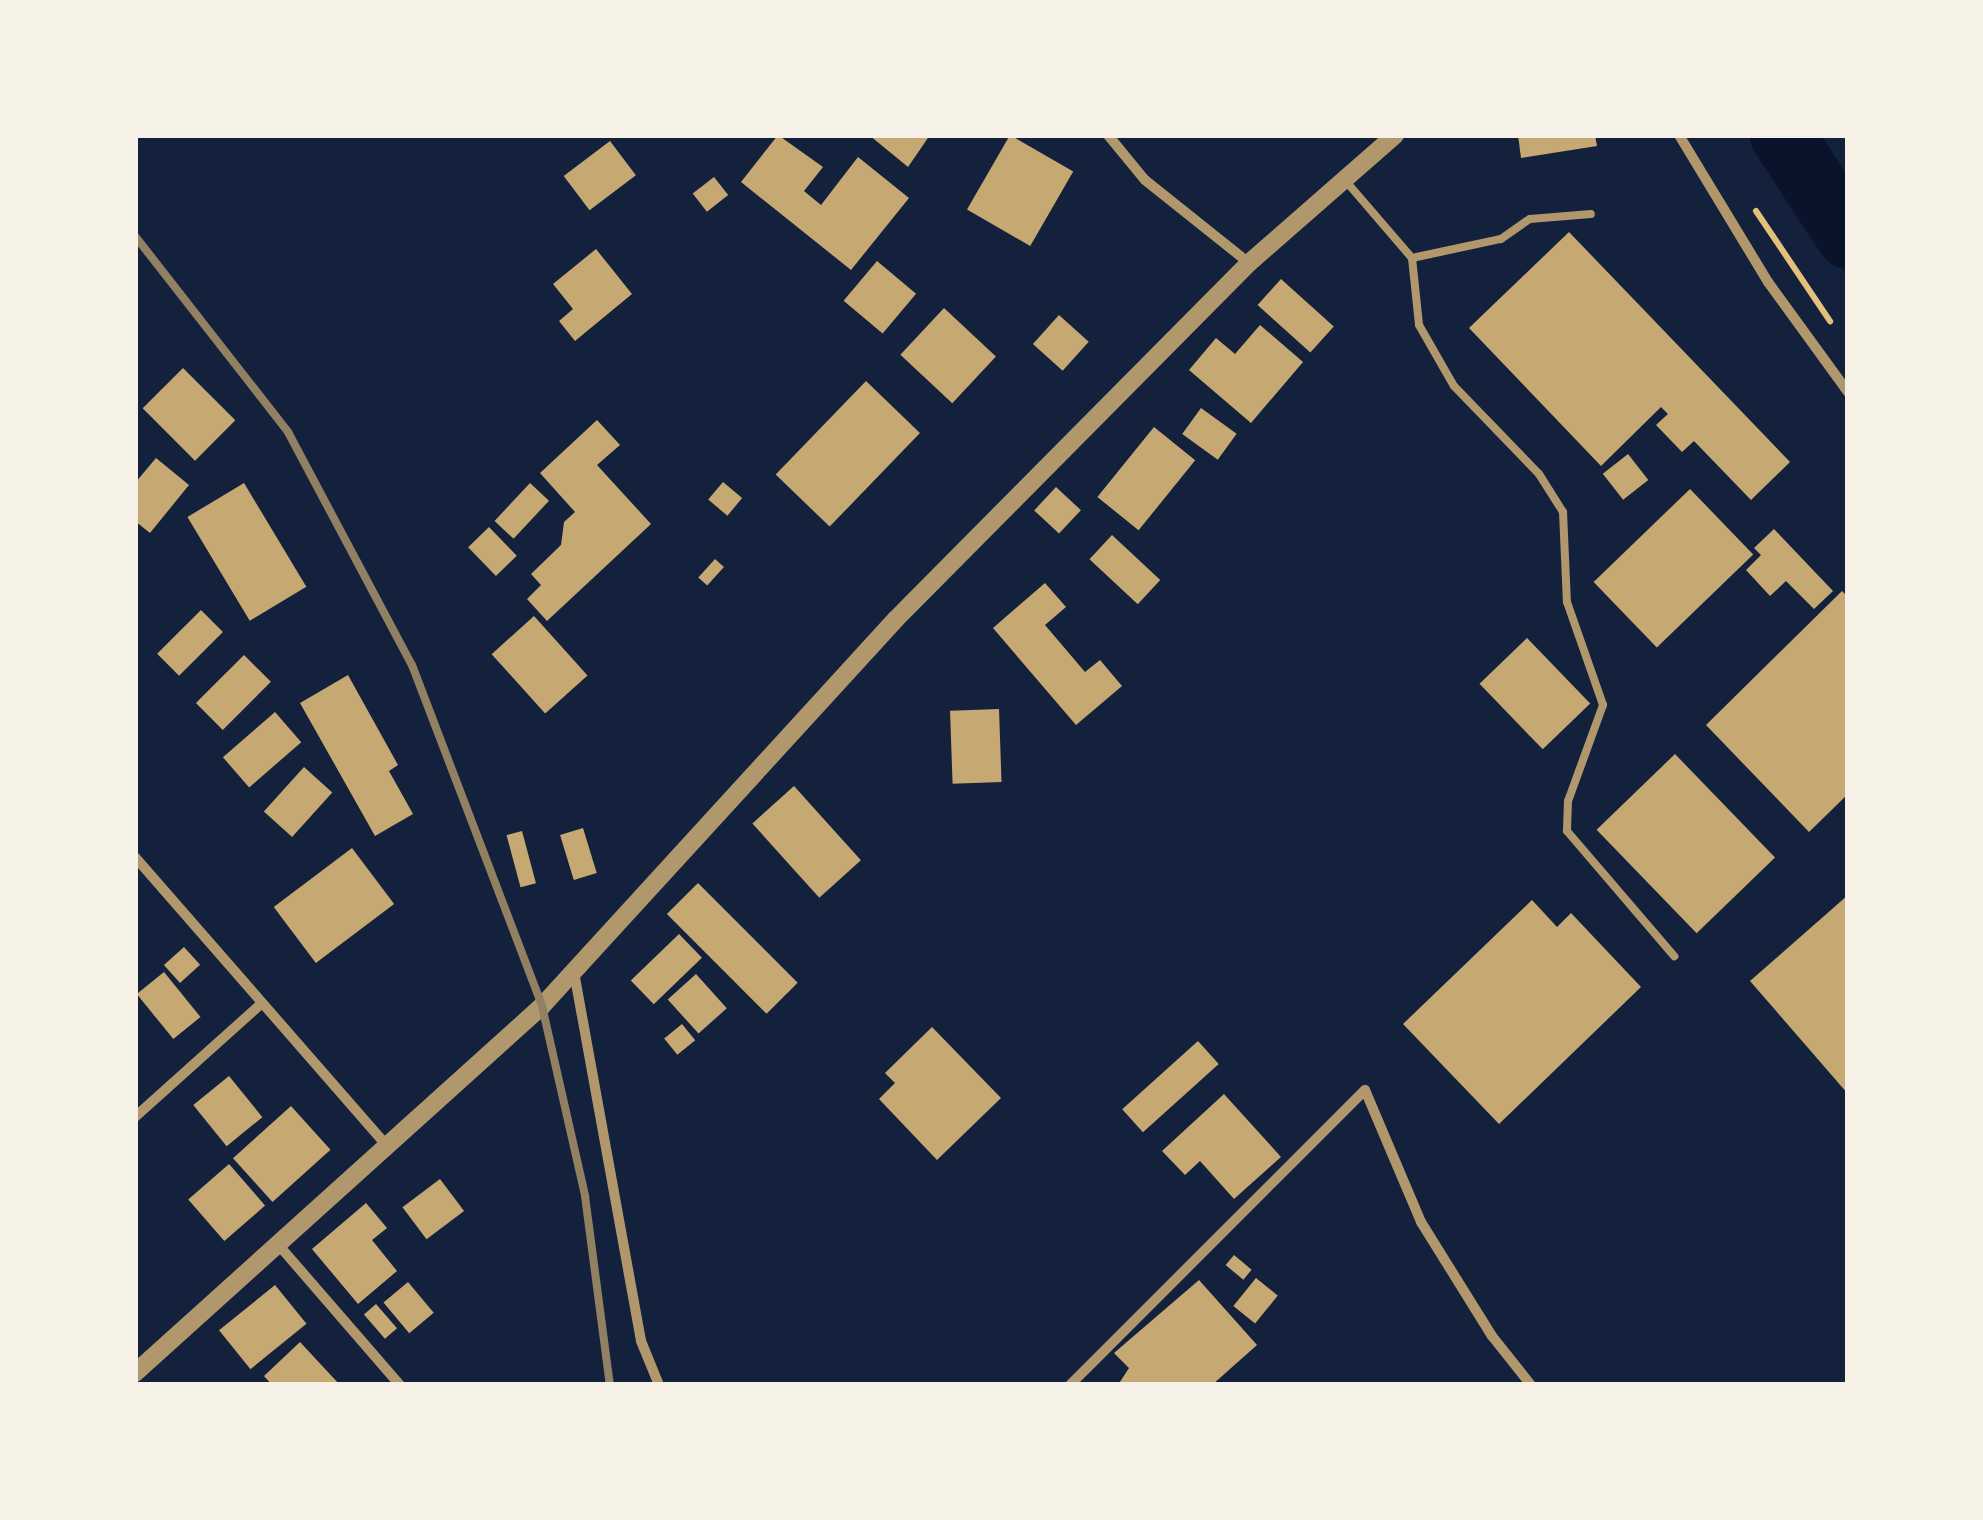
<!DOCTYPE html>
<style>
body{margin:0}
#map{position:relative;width:1983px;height:1520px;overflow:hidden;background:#14213d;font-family:"PT Sans Narrow",sans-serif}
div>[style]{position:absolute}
.river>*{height:65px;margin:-32.5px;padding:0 32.5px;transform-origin:32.5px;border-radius:32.5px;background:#0b132b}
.building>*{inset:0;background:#c6a872;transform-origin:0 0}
.path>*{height:6px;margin:-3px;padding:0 3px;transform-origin:3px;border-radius:3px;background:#e5c07b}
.service>*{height:8px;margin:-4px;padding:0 4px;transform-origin:4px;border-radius:4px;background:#b1986c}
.minor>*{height:10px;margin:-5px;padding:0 5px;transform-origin:5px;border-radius:5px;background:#b1986c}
.tertiary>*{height:18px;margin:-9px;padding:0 9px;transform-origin:9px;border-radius:9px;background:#b1986c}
.rail>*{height:8px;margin:-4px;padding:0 4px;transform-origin:4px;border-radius:4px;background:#918062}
span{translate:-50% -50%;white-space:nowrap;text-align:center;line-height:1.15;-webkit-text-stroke:8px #f6f1e7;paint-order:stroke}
.frame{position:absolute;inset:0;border:138px solid #f6f1e7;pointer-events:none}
</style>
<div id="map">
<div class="river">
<div style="left:1782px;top:135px;width:121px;rotate:56.8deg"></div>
</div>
<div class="building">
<div style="clip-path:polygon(778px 135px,823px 167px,804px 191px,821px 205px,858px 157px,909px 198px,851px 270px,741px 182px)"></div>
<div style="clip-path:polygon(869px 135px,930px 135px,908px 167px)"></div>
<div style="left:1010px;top:135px;width:73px;height:86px;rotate:30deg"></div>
<div style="clip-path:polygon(1518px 135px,1595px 135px,1597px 146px,1521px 158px)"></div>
<div style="left:610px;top:141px;width:43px;height:58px;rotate:53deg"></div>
<div style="left:714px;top:177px;width:23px;height:27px;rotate:52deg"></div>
<div style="clip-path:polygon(1569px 232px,1790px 462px,1751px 500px,1694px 441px,1682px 452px,1656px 425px,1668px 414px,1661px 407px,1601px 466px,1469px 328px)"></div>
<div style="clip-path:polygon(596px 249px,632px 294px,575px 341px,559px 321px,573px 309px,553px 284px)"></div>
<div style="left:877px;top:261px;width:51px;height:52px;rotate:40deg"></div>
<div style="left:1281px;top:279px;width:71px;height:35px;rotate:42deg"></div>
<div style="left:944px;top:308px;width:71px;height:64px;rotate:43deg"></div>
<div style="left:1059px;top:315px;width:40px;height:39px;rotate:42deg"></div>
<div style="clip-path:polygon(1260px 325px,1303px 362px,1251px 423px,1189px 370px,1216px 338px,1235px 354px)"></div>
<div style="left:183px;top:368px;width:74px;height:57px;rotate:45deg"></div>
<div style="left:866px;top:381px;width:75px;height:130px;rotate:44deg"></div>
<div style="left:1201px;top:408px;width:44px;height:32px;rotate:36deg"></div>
<div style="clip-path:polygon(597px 420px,620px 445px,597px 465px,651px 524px,547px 621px,527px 599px,541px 585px,531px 574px,561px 545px,564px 522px,575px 512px,540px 473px)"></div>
<div style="left:1154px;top:427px;width:53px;height:90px;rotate:39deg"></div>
<div style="left:1628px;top:454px;width:33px;height:32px;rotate:52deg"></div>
<div style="clip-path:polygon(156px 458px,189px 485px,150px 533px,135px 521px,135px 483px)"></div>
<div style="left:723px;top:482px;width:25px;height:23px;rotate:40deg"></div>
<div style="left:244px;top:483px;width:121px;height:66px;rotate:59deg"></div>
<div style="left:530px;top:483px;width:26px;height:52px;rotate:43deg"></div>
<div style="left:1056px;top:487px;width:34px;height:32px;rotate:43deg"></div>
<div style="left:1690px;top:489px;width:91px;height:134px;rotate:46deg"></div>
<div style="left:489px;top:527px;width:40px;height:29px;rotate:46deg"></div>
<div style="clip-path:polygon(1774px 529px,1833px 591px,1814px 609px,1786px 581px,1770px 596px,1746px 570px,1761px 555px,1754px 548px)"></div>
<div style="left:1112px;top:535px;width:66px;height:33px;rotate:43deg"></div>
<div style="left:715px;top:559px;width:12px;height:25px;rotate:42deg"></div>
<div style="clip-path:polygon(1045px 583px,1066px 607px,1045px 625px,1085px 672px,1100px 660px,1122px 686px,1076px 725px,993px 628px)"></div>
<div style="clip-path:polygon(1842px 591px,1848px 597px,1848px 794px,1809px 832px,1706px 725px)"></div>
<div style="left:201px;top:610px;width:31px;height:62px;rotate:45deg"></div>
<div style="left:534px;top:616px;width:80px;height:57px;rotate:48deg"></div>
<div style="left:1527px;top:638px;width:91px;height:66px;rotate:46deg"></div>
<div style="left:244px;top:655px;width:38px;height:68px;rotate:45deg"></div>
<div style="clip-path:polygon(348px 675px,398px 765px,389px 771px,413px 814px,375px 836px,300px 703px)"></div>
<div style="left:999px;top:709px;width:73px;height:49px;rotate:88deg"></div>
<div style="left:275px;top:712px;width:40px;height:69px;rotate:49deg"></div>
<div style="left:1675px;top:754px;width:144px;height:109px;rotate:46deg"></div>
<div style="left:304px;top:767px;width:38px;height:60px;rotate:42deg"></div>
<div style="left:794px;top:786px;width:100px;height:56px;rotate:48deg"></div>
<div style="left:583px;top:828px;width:47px;height:24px;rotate:73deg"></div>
<div style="left:522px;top:831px;width:54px;height:16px;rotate:75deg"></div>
<div style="left:352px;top:848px;width:70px;height:98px;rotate:53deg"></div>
<div style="left:698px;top:883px;width:141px;height:44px;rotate:45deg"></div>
<div style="clip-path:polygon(1848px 895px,1848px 1094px,1750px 981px)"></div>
<div style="clip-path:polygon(1532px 900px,1557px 927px,1571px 913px,1641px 987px,1499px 1124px,1403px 1024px)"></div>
<div style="left:679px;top:934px;width:33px;height:67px;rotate:46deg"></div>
<div style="left:184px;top:947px;width:24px;height:27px;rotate:48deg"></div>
<div style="left:164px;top:972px;width:58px;height:35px;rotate:51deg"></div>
<div style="left:696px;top:974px;width:46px;height:38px;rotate:48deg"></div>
<div style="left:682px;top:1024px;width:21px;height:23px;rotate:51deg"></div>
<div style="clip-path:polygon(932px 1027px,1001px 1098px,937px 1160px,879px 1099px,895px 1083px,885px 1073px)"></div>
<div style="left:1198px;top:1041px;width:31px;height:102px;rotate:48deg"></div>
<div style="left:229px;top:1076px;width:53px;height:46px;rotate:51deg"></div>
<div style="clip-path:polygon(1224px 1094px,1281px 1157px,1234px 1199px,1200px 1161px,1185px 1175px,1162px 1151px)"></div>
<div style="left:291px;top:1106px;width:59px;height:78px;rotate:48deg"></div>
<div style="left:229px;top:1164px;width:55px;height:54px;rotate:49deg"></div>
<div style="left:440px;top:1179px;width:40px;height:47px;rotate:53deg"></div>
<div style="clip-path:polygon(366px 1203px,387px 1228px,372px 1240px,397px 1271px,358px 1304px,312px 1249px)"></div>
<div style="left:1234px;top:1255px;width:23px;height:13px;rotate:40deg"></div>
<div style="left:1256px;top:1278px;width:28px;height:36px;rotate:39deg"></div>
<div style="clip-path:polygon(1199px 1280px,1257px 1345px,1212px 1385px,1118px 1385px,1129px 1368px,1114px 1353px)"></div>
<div style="left:408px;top:1282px;width:40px;height:32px;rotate:50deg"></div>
<div style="left:275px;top:1285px;width:50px;height:72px;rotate:51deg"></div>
<div style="left:376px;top:1304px;width:32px;height:16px;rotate:49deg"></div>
<div style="clip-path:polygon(300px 1342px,340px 1385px,272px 1385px,264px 1376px)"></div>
</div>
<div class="path">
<div style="left:1756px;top:211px;width:133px;rotate:56.1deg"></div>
</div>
<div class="service">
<div style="left:1344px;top:179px;width:104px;rotate:49.3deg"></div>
<div style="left:1412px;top:258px;width:67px;rotate:84deg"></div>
<div style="left:1419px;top:325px;width:70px;rotate:60.2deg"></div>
<div style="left:1454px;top:386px;width:122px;rotate:46deg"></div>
<div style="left:1539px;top:474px;width:45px;rotate:57.7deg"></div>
<div style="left:1563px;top:512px;width:90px;rotate:87.5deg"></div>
<div style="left:1567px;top:602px;width:109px;rotate:70.7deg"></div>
<div style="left:1603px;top:705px;width:102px;rotate:110deg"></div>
<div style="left:1568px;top:801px;width:30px;rotate:92deg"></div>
<div style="left:1567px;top:831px;width:165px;rotate:49.4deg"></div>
<div style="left:1412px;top:258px;width:91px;rotate:-12.1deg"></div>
<div style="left:1501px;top:239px;width:35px;rotate:-35deg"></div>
<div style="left:1530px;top:219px;width:61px;rotate:-4.7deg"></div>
</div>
<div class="minor">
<div style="left:1108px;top:135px;width:58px;rotate:50.6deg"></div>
<div style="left:1145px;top:180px;width:133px;rotate:38.6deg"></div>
<div style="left:1679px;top:135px;width:172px;rotate:58.8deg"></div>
<div style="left:1768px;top:282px;width:136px;rotate:54deg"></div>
<div style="left:135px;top:857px;width:382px;rotate:48.9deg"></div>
<div style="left:574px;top:972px;width:375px;rotate:79.7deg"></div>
<div style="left:641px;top:1341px;width:48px;rotate:67.8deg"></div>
<div style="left:135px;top:1117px;width:169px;rotate:-41.9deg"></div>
<div style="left:276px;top:1242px;width:189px;rotate:49.1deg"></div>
<div style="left:1070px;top:1385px;width:417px;rotate:-45deg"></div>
<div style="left:1365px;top:1090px;width:143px;rotate:67deg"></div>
<div style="left:1421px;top:1222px;width:134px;rotate:58.1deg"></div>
<div style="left:1492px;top:1336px;width:63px;rotate:51.5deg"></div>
</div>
<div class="tertiary">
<div style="left:135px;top:1373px;width:548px;rotate:-42.04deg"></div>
<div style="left:542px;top:1006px;width:524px;rotate:-47.55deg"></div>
<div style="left:896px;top:619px;width:501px;rotate:-45.24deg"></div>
<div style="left:1249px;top:263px;width:194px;rotate:-41.2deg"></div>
</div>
<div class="rail">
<div style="left:135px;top:236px;width:249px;rotate:52deg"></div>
<div style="left:288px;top:432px;width:264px;rotate:62deg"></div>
<div style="left:412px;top:665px;width:365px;rotate:69.1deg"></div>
<div style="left:542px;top:1006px;width:195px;rotate:77.2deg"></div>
<div style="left:585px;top:1196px;width:191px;rotate:82.5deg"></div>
</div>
<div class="frame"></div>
</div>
